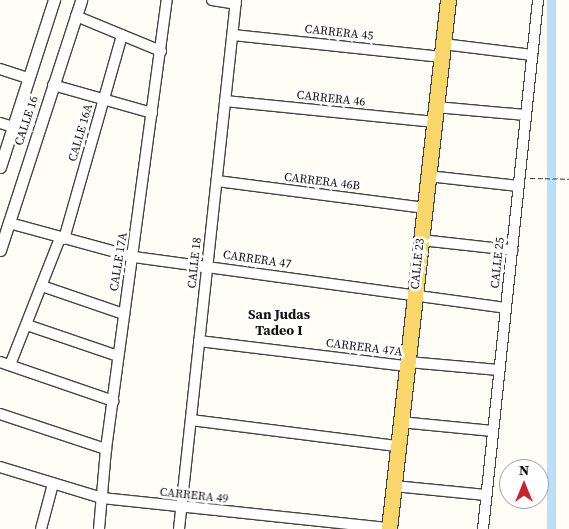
<!DOCTYPE html>
<style>
body{margin:0}
#map{position:relative;width:569px;height:529px;overflow:hidden;background:#fffdf5;font-family:"Source Serif 4",serif}
div>[style]{position:absolute}
.water>*{inset:0;background:#b9e0f7;transform-origin:0 0}
.path>*{height:1px;margin-top:-0.5px;transform-origin:0;background:repeating-linear-gradient(90deg,#333 0 5px,transparent 0 7.5px)}
.roads{filter:drop-shadow(1px 0 #444) drop-shadow(-1px 0 #444) drop-shadow(0 1px #444) drop-shadow(0 -1px #444)}
.minor>*{height:10px;margin:-5px;padding:0 5px;transform-origin:5px;border-radius:5px;background:#fff}
.tertiary>*{height:11px;margin:-5.5px;padding:0 5.5px;transform-origin:5.5px;border-radius:5.5px;background:#fff}
.primary>*{height:15px;margin:-7.5px;padding:0 7.5px;transform-origin:7.5px;border-radius:7.5px;background:#f9d66b}
span{translate:-50% -50%;white-space:nowrap;text-align:center;line-height:1.15;-webkit-text-stroke:5px #fff;paint-order:stroke}
.street-label{font-size:12px;color:#111}
.neighbourhood-label{font-size:14px;color:#111;font-weight:700}
.north{position:absolute;left:499px;top:459px;width:50px;height:50px;box-sizing:border-box;background:#fff;border:1px solid #a0a0a0;border-radius:50%;rotate:0deg;font-size:14px;font-weight:700;line-height:20px;text-align:center;color:#111}
.north::after{content:'';display:block;margin:auto;width:18px;height:22px;background:#c4262e;clip-path:polygon(50% 0,100% 100%,50% 72%,0 100%)}
</style>
<div id="map">
<div class="water">
<div style="left:547px;top:0;width:9px;height:532px"></div>
</div>
<div class="path">
<div style="left:530px;top:178px;width:39px;rotate:1deg"></div>
</div>
<div class="roads">
<div class="minor">
<div style="left:212px;top:0;width:24px;rotate:9deg"></div>
<div style="left:76px;top:16px;width:92px;rotate:22.4deg"></div>
<div style="left:233px;top:35px;width:210px;rotate:6deg"></div>
<div style="left:443px;top:44px;width:90px;rotate:7deg"></div>
<div style="left:0;top:69px;width:29px;rotate:18deg"></div>
<div style="left:53px;top:85px;width:103px;rotate:15.8deg"></div>
<div style="left:225px;top:101px;width:211px;rotate:5.7deg"></div>
<div style="left:436px;top:107px;width:90px;rotate:5.1deg"></div>
<div style="left:0;top:123px;width:14px;rotate:17deg"></div>
<div style="left:428px;top:176px;width:91px;rotate:6.3deg"></div>
<div style="left:217px;top:181px;width:210px;rotate:7.4deg"></div>
<div style="left:9px;top:223px;width:130px;rotate:15.2deg"></div>
<div style="left:134px;top:257px;width:375px;rotate:7.8deg"></div>
<div style="left:64px;top:239px;width:212px;rotate:-74.1deg"></div>
<div style="left:421px;top:240px;width:92px;rotate:6.3deg"></div>
<div style="left:42px;top:286px;width:87px;rotate:18.9deg"></div>
<div style="left:27px;top:325px;width:96px;rotate:18.8deg"></div>
<div style="left:199px;top:341px;width:209px;rotate:6.9deg"></div>
<div style="left:0;top:362px;width:120px;rotate:19deg"></div>
<div style="left:408px;top:362px;width:91px;rotate:5deg"></div>
<div style="left:10px;top:365px;width:136px;rotate:-68.5deg"></div>
<div style="left:0;top:414px;width:112px;rotate:18.3deg"></div>
<div style="left:191px;top:420px;width:209px;rotate:7.2deg"></div>
<div style="left:400px;top:422px;width:93px;rotate:5.5deg"></div>
<div style="left:0;top:467px;width:107px;rotate:16.9deg"></div>
<div style="left:102px;top:498px;width:289px;rotate:6deg"></div>
<div style="left:394px;top:486px;width:92px;rotate:5.6deg"></div>
<div style="left:41px;top:529px;width:47px;rotate:-75.1deg"></div>
<div style="left:99px;top:529px;width:80px;rotate:-85deg"></div>
<div style="left:106px;top:449px;width:453px;rotate:-82.3deg"></div>
<div style="left:179px;top:529px;width:532px;rotate:-83.85deg"></div>
<div style="left:483px;top:529px;width:532px;rotate:-84.06deg"></div>
</div>
<div class="tertiary">
<div style="left:0;top:167px;width:176px;rotate:-72.1deg"></div>
<div style="left:0;top:250px;width:263px;rotate:-72deg"></div>
</div>
<div class="primary">
<div style="left:389px;top:529px;width:532px;rotate:-83.64deg"></div>
</div>
</div>
<div class="street-label">
<span style="left:339px;top:33px;rotate:6deg">CARRERA 45</span>
<span style="left:331px;top:99px;rotate:6deg">CARRERA 46</span>
<span style="left:27px;top:121px;rotate:-72deg">CALLE 16</span>
<span style="left:81px;top:133px;rotate:-74deg">CALLE 16A</span>
<span style="left:322px;top:182px;rotate:7deg">CARRERA 46B</span>
<span style="left:257px;top:260px;rotate:8deg">CARRERA 47</span>
<span style="left:119px;top:262px;rotate:-81deg">CALLE 17A</span>
<span style="left:195px;top:263px;rotate:-84deg">CALLE 18</span>
<span style="left:498px;top:263px;rotate:-84deg">CALLE 25</span>
<span style="left:418px;top:264px;rotate:-84deg">CALLE 23</span>
<span style="left:364px;top:348px;rotate:7deg">CARRERA 47A</span>
<span style="left:194px;top:496px;rotate:6deg">CARRERA 49</span>
</div>
<div class="neighbourhood-label">
<span style="left:279px;top:322px">San Judas<br>Tadeo I</span>
</div>
<div class="north">N</div>
</div>
